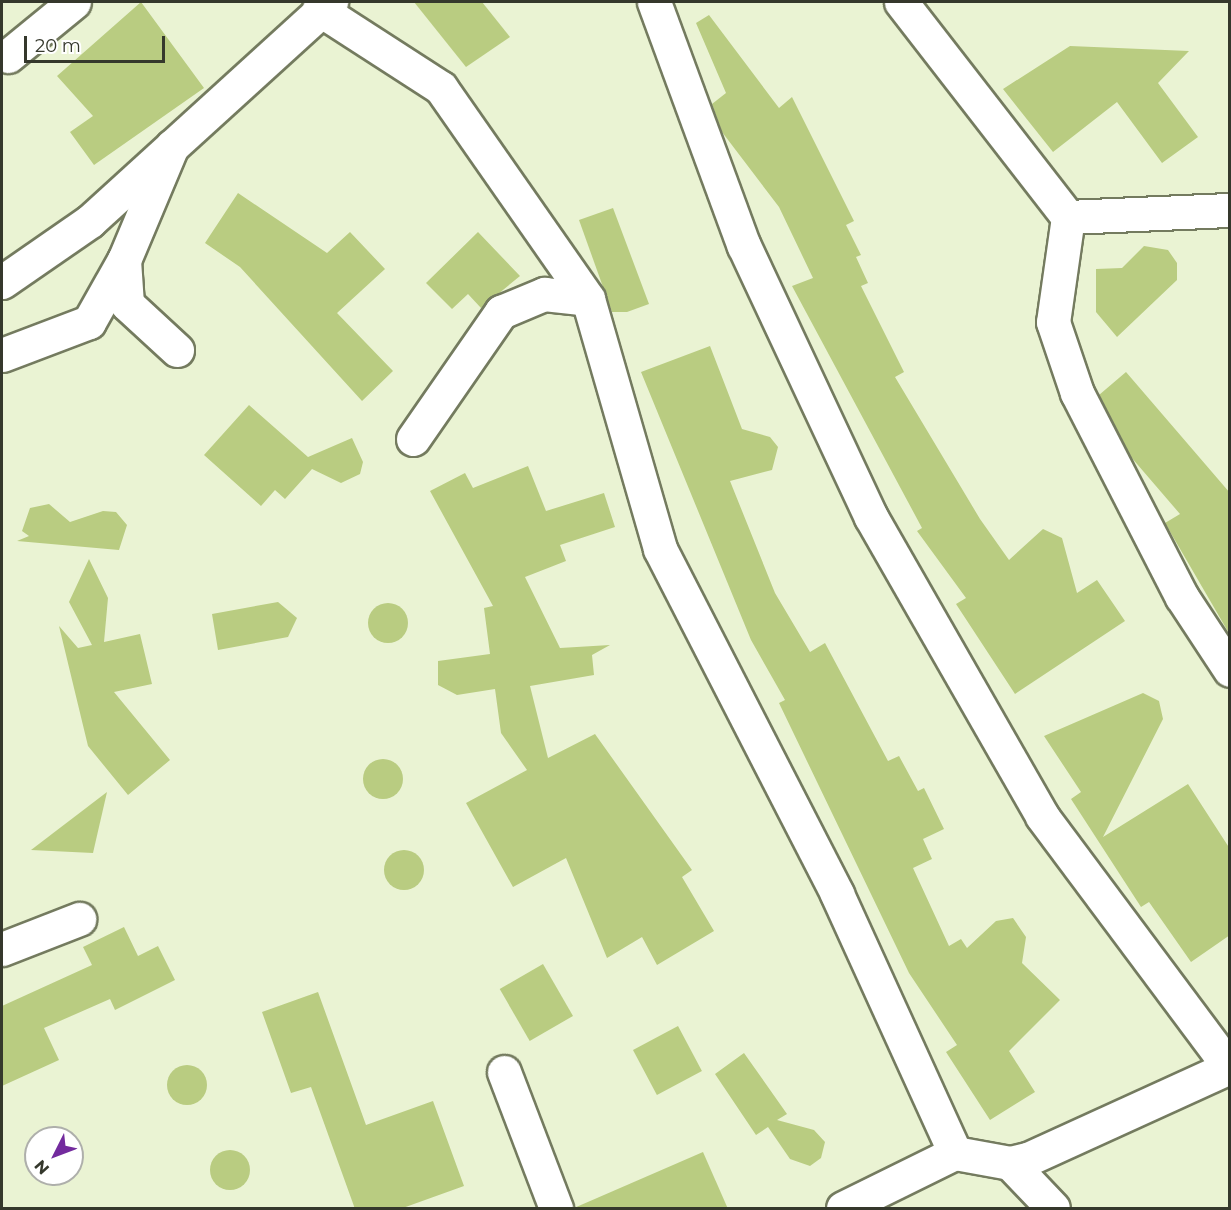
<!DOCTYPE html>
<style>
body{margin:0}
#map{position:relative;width:1231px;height:1210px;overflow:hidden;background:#eaf3d3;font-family:Montserrat,sans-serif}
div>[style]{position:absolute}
.building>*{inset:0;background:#b9cc81;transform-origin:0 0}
.round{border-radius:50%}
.roads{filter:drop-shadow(2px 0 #747b5f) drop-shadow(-2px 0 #747b5f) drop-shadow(0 2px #747b5f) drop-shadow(0 -2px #747b5f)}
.minor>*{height:33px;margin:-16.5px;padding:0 16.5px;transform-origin:16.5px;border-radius:16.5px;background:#fff}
span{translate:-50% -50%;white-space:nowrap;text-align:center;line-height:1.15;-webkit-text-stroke:6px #fff;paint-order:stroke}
.frame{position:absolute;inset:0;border:3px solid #35382c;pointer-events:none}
.north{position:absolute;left:24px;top:1126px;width:60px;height:60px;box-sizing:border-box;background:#fff;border:2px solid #aeafab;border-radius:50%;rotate:228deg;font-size:16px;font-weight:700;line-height:24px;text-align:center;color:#35382c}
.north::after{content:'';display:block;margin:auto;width:21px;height:27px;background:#732b9e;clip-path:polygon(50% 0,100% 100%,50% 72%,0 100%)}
.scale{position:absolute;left:24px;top:36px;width:141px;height:27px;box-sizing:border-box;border:3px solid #35382c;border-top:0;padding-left:8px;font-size:18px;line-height:21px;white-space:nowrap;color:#35382c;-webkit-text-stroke:4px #fff;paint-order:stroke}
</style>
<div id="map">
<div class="building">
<div style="clip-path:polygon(141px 2px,204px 88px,94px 165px,70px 132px,93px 116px,57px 76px)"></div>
<div style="clip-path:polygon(414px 2px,482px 2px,510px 37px,466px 67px)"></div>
<div style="clip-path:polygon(709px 15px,779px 108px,792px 97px,854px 221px,846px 225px,861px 255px,856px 257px,868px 283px,861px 286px,904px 372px,895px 377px,980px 519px,1009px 560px,1043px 529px,1062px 538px,1077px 593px,1097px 580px,1125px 621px,1015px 694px,956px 604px,966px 598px,917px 531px,922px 528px,792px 286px,813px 278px,779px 207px,722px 132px,712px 104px,726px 93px,696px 23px)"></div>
<div style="clip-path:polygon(1070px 46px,1189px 51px,1158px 83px,1198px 137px,1162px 163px,1117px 102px,1053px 152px,1003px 89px)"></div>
<div style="clip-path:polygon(238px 193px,327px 253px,350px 232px,385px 269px,337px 313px,393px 371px,362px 401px,240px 267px,205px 243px)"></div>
<div style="clip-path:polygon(613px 208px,649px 304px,627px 312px,612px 312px,579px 220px)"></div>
<div style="clip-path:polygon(478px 232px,520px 276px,481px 308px,468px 294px,452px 309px,426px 283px)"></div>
<div style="clip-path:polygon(1144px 246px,1168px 250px,1177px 263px,1177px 280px,1117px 337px,1096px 312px,1096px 269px,1122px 268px)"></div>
<div style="clip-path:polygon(710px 346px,742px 429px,770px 437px,778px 447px,772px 470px,730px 481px,775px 593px,810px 652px,825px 643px,888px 761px,899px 756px,918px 791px,924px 788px,944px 829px,923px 839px,932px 859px,913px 868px,949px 946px,961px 939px,967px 948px,996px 921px,1013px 918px,1026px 937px,1022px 963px,1060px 1000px,1009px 1051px,1035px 1092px,990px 1120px,946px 1052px,957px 1045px,909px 973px,779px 703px,785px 700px,751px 640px,641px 372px)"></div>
<div style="clip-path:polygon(1126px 372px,1230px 493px,1230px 635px,1165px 523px,1180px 514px,1131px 457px,1099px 395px)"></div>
<div style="clip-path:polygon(249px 405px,308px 457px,352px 438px,363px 462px,360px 474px,341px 483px,312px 469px,285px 499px,275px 490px,261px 506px,204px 455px)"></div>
<div style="clip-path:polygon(528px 466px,546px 511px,604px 493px,615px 527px,560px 545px,566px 561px,525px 577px,560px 648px,610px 645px,592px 655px,594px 675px,530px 686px,548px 758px,595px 734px,692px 870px,682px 877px,714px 931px,657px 965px,642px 937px,607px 958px,566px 858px,513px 887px,466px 803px,527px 770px,501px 733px,495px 689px,457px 695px,438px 685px,438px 661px,490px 654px,484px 608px,493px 606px,430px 491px,465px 473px,473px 488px)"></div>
<div style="clip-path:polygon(49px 504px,70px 522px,103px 511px,116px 512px,127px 525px,119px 550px,17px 541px,29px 536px,22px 531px,30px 508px)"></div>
<div style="clip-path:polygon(89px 559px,108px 598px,104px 642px,140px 634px,152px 684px,114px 692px,170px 760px,128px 795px,88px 746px,59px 626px,78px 648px,92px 645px,69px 602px)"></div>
<div style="clip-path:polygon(278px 602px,297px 618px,288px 637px,218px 650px,212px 614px)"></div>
<div class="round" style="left:368px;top:603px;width:40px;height:40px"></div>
<div style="clip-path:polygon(1143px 693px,1159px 701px,1163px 719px,1103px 837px,1188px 784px,1230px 849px,1230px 935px,1191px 962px,1149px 902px,1141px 907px,1071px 799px,1081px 792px,1044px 736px)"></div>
<div class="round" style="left:363px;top:759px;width:40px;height:40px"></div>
<div style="clip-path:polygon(107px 792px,93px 853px,31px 850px)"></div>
<div class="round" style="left:384px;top:850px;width:40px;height:40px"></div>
<div style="clip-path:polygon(124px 927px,138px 956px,158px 946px,175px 980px,115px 1010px,110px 999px,44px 1028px,59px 1060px,2px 1086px,2px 1006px,92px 965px,83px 947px)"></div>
<div style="left:543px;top:964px;width:60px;height:50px;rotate:60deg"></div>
<div style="clip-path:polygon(318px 992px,366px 1125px,433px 1101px,464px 1186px,400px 1209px,355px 1209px,311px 1087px,291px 1093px,262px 1012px)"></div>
<div style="left:678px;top:1026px;width:51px;height:51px;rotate:62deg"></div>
<div style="clip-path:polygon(744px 1053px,787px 1114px,777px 1120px,814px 1130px,825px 1142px,821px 1158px,810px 1166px,790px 1159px,768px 1127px,756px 1135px,715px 1074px)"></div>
<div class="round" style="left:167px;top:1065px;width:40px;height:40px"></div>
<div class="round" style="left:210px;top:1150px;width:40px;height:40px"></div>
<div style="clip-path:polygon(703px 1152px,728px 1209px,574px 1209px,574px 1208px)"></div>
</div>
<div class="roads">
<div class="minor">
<div style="left:654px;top:2px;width:260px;rotate:69.8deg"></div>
<div style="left:744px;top:246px;width:299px;rotate:64.9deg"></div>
<div style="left:871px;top:517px;width:344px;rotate:60.2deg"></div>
<div style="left:1042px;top:816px;width:314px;rotate:53.3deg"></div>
<div style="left:901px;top:2px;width:272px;rotate:52.2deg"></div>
<div style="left:1068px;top:217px;width:162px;rotate:-2.5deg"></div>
<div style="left:319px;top:9px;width:145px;rotate:32.9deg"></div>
<div style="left:441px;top:88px;width:257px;rotate:55.1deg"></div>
<div style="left:588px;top:299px;width:260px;rotate:73.9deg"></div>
<div style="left:660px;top:549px;width:388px;rotate:62.8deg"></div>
<div style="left:837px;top:894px;width:285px;rotate:65.5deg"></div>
<div style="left:8px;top:56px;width:85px;rotate:-39.3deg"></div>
<div style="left:172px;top:146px;width:124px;rotate:112.8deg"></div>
<div style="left:124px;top:260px;width:44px;rotate:86.1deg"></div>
<div style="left:127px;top:304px;width:68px;rotate:42.6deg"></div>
<div style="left:1068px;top:217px;width:106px;rotate:98.1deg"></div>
<div style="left:1053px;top:322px;width:75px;rotate:71.3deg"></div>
<div style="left:1077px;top:393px;width:229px;rotate:62.8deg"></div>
<div style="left:1182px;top:597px;width:87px;rotate:56.7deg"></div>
<div style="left:2px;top:282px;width:107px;rotate:-34.7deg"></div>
<div style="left:90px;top:221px;width:326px;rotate:-42.3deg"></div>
<div style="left:2px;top:355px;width:93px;rotate:-20.8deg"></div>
<div style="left:89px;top:322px;width:71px;rotate:-60.6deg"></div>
<div style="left:413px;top:439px;width:155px;rotate:-55.3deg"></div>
<div style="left:501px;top:312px;width:47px;rotate:-22.7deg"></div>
<div style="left:544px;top:294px;width:44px;rotate:6.5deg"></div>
<div style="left:2px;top:949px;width:83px;rotate:-21.3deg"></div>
<div style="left:504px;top:1072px;width:146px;rotate:69.1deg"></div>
<div style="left:1010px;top:1163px;width:62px;rotate:46.3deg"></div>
<div style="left:843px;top:1208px;width:125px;rotate:-26.2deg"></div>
<div style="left:955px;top:1153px;width:56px;rotate:10.3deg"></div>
<div style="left:1010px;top:1163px;width:18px;rotate:-13deg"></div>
<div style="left:1028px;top:1159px;width:222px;rotate:-24.5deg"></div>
</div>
</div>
<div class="frame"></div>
<div class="north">N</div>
<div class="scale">20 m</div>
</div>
